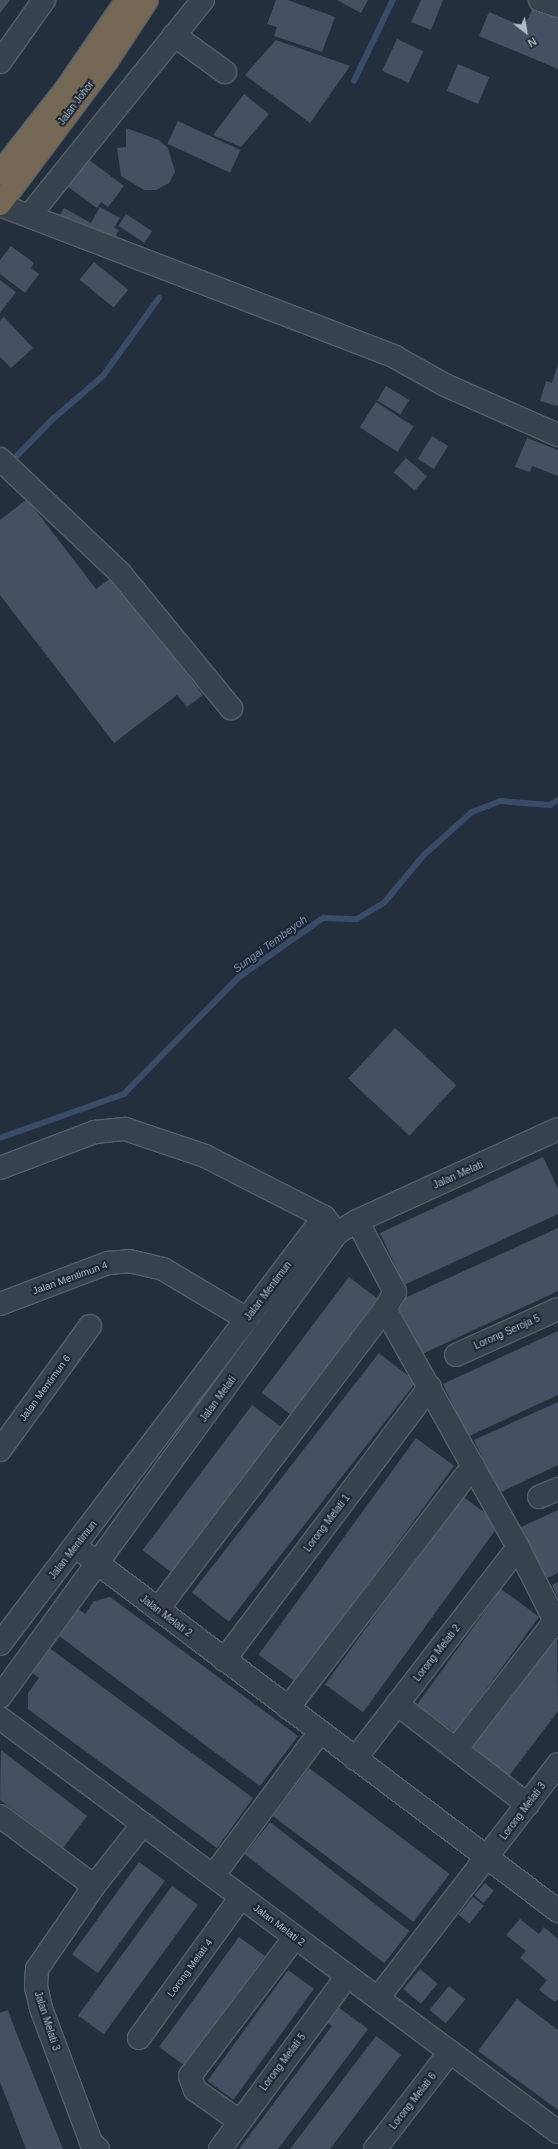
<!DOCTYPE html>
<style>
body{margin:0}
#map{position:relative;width:558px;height:2149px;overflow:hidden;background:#242f3e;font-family:Helvetica,sans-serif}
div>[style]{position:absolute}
.stream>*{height:5.5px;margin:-2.75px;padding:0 2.75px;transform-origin:2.75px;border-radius:2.75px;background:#394c67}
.building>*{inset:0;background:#455162;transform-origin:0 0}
.roads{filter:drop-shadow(1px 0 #565f6c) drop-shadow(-1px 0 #565f6c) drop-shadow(0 1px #565f6c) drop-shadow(0 -1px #565f6c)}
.minor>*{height:22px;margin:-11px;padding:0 11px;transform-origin:11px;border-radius:11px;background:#38414e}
.highway>*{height:22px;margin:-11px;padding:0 11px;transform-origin:11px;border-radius:11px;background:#746855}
span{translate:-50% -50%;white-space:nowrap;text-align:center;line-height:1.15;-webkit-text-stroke:4px #1d2633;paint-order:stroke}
.street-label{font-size:10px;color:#b4bcc9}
.water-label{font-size:11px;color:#7c92b1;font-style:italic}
.north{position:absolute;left:506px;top:12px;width:40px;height:40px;-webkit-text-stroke:3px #1d2633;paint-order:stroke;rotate:149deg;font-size:11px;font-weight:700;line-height:16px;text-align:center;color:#b4bcc9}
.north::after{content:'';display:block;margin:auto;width:14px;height:18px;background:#b4bcc9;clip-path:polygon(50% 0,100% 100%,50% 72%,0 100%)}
</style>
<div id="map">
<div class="stream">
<div style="left:354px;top:81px;width:90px;rotate:-64.3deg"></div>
<div style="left:10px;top:463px;width:62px;rotate:-45.7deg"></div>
<div style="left:53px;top:419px;width:66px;rotate:-40.7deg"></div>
<div style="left:103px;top:376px;width:96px;rotate:-54.3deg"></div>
<div style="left:0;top:1138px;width:132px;rotate:-19.5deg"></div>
<div style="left:124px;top:1094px;width:163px;rotate:-45.5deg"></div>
<div style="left:238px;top:978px;width:104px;rotate:-35.2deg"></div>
<div style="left:323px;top:918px;width:34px;rotate:2deg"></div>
<div style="left:357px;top:919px;width:31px;rotate:-31deg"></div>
<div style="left:384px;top:903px;width:62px;rotate:-50.2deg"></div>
<div style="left:424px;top:855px;width:64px;rotate:-41.9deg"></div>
<div style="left:472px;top:812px;width:30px;rotate:-21deg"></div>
<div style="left:500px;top:801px;width:50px;rotate:4.6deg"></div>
<div style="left:550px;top:805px;width:9px;rotate:-32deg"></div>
</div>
<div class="building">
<div style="clip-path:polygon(0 0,10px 0,0 13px)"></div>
<div style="clip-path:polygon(276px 0,288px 0,335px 17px,322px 52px,274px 36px,277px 27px,267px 24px)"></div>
<div style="clip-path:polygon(337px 0,368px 0,361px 13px)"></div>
<div style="clip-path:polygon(421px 0,443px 0,431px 30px,411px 22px)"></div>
<div style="clip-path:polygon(534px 5px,558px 15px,558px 69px,479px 36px,489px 12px,524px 27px)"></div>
<div style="left:397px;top:39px;width:29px;height:35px;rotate:25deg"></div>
<div style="clip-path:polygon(276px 40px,350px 66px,310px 123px,245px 75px)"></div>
<div style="left:458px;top:64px;width:34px;height:29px;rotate:23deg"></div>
<div style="clip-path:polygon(244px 94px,269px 114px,241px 147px,213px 135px)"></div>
<div style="left:178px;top:121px;width:69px;height:25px;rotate:25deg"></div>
<div style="clip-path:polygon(126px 128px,159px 140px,168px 148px,175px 172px,169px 183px,156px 190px,144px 190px,121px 176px,117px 148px,126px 147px)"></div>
<div style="clip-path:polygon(88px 159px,124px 186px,108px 207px,101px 202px,97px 208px,67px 186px)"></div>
<div style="clip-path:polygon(100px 207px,120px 218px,114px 228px,119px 230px,110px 247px,58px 218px,64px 208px,91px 223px)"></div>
<div style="left:126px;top:214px;width:31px;height:14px;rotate:33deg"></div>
<div style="clip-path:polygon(11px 246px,34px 263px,31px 268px,39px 274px,25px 293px,0 274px,0 260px)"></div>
<div style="left:94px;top:262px;width:44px;height:23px;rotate:39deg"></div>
<div style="clip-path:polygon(0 280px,16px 292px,0 313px)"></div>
<div style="clip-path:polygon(4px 317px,33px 348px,11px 368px,0 357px,0 321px)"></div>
<div style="clip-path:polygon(558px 364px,558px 406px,540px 401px,546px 381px,552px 383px)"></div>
<div style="left:386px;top:386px;width:27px;height:17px;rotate:31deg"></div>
<div style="left:376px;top:402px;width:45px;height:30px;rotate:33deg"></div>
<div style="left:432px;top:436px;width:19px;height:27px;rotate:32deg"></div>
<div style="clip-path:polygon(527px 438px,558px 450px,558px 476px,532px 466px,530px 472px,515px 467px)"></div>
<div style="left:406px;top:458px;width:28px;height:19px;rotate:41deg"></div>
<div style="clip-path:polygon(27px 499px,96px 589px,112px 577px,203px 695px,187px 707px,177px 695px,114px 743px,0 595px,0 520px)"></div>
<div style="left:395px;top:1028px;width:84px;height:69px;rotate:43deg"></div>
<div style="clip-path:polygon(543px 1157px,558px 1189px,558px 1214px,404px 1285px,380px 1233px)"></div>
<div style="clip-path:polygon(558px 1228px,558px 1291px,420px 1355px,396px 1302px)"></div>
<div style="left:349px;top:1277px;width:39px;height:145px;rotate:37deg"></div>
<div style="clip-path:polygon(558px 1331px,558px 1395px,467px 1437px,443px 1384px)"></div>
<div style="left:379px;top:1353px;width:47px;height:304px;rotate:38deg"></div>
<div style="clip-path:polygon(558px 1402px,558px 1465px,499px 1493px,474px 1440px)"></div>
<div style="left:252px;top:1405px;width:38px;height:182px;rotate:37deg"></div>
<div style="left:416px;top:1438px;width:47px;height:268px;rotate:36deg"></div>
<div style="left:462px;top:1496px;width:47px;height:233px;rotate:36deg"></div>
<div style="clip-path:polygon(558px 1510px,558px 1573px,545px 1579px,521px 1527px)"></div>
<div style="clip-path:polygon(558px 1582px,558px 1598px,552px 1585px)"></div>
<div style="left:501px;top:1589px;width:47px;height:143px;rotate:36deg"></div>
<div style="clip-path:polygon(110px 1597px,298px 1736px,260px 1786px,58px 1635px,77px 1608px,85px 1614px,94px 1601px)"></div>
<div style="clip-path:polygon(557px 1636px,558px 1711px,506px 1780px,469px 1751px)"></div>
<div style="clip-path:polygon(48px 1647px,253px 1798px,217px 1848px,28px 1709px,28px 1693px,39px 1678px,30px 1671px)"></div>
<div style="clip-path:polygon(1px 1750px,87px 1816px,63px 1848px,0 1800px)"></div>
<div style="left:309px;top:1768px;width:176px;height:60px;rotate:37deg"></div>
<div style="left:270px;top:1822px;width:177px;height:41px;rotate:38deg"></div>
<div style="left:139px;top:1862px;width:32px;height:114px;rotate:36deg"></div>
<div style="left:485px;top:1883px;width:12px;height:16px;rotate:42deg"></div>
<div style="left:172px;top:1886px;width:32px;height:160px;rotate:36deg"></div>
<div style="left:473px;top:1897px;width:14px;height:23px;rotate:39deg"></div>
<div style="clip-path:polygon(520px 1919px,539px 1934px,544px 1927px,558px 1939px,558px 1999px,555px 2002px,539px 1990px,547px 1980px,520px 1958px,526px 1951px,506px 1935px)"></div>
<div style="left:239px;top:1937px;width:32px;height:136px;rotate:36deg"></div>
<div style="left:420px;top:1969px;width:23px;height:26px;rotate:40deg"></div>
<div style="left:288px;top:1970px;width:32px;height:137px;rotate:36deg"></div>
<div style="left:449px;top:1986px;width:21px;height:31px;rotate:39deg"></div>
<div style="clip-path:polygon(517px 1999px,558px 2030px,558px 2110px,478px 2051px)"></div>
<div style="clip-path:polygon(334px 2004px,368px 2029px,278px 2149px,239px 2149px,332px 2026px,323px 2019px)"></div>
<div style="clip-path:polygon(8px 2010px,16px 2032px,63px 2149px,26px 2149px,7px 2100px,0 2082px,0 2013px)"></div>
<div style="clip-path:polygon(376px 2036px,401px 2055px,391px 2068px,330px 2149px,290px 2149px)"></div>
</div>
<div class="roads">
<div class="minor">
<div style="left:540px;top:0;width:19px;rotate:18deg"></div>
<div style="left:174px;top:35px;width:63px;rotate:36deg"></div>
<div style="left:0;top:62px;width:76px;rotate:-54.6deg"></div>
<div style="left:0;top:205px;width:423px;rotate:21deg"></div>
<div style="left:395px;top:357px;width:57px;rotate:29.2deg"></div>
<div style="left:445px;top:385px;width:124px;rotate:23.9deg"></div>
<div style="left:30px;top:215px;width:276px;rotate:-51.2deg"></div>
<div style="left:0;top:459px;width:166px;rotate:43.5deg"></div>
<div style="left:120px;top:573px;width:175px;rotate:50.6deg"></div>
<div style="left:0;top:1168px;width:102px;rotate:-20.8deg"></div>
<div style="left:95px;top:1132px;width:30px;rotate:-6deg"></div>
<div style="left:125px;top:1129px;width:84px;rotate:18.6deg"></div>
<div style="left:205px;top:1156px;width:134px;rotate:27.1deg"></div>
<div style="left:324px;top:1217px;width:21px;rotate:51deg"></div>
<div style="left:337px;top:1233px;width:23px;rotate:-31deg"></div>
<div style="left:357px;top:1221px;width:221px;rotate:-24.6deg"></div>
<div style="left:357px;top:1221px;width:81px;rotate:61.8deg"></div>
<div style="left:395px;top:1292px;width:20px;rotate:120deg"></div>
<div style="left:385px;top:1309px;width:273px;rotate:60.8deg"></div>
<div style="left:518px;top:1547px;width:89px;rotate:63.4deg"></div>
<div style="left:0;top:1304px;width:116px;rotate:-20.8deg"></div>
<div style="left:108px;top:1263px;width:21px;rotate:-5deg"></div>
<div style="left:129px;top:1261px;width:35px;rotate:13deg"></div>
<div style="left:163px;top:1269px;width:98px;rotate:30.8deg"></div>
<div style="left:456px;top:1355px;width:112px;rotate:-24.3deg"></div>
<div style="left:0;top:1450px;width:153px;rotate:-54deg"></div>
<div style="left:539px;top:1497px;width:21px;rotate:-23deg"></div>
<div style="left:76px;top:1547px;width:604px;rotate:37.06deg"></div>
<div style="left:158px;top:1609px;width:376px;rotate:-52.9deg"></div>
<div style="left:0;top:1644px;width:536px;rotate:-52.81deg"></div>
<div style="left:224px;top:1660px;width:342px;rotate:-53deg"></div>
<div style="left:0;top:1697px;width:573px;rotate:-54.01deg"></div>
<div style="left:397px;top:1704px;width:165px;rotate:37.6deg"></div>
<div style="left:288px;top:1708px;width:305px;rotate:-52.6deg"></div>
<div style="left:0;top:1718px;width:695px;rotate:36.57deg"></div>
<div style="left:456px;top:1749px;width:160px;rotate:-52.3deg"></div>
<div style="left:355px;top:1759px;width:267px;rotate:-52.4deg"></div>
<div style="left:0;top:1816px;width:117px;rotate:36.7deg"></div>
<div style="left:213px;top:1876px;width:179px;rotate:-53.4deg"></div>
<div style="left:378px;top:1998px;width:295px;rotate:-52.4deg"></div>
<div style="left:139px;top:2038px;width:174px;rotate:-54.1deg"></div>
<div style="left:239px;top:2121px;width:54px;rotate:-144.8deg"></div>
<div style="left:195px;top:2090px;width:15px;rotate:-110deg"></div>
<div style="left:190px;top:2076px;width:174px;rotate:-52.9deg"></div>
<div style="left:98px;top:2149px;width:10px;rotate:-135deg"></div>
<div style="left:91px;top:2142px;width:143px;rotate:-110.5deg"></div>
<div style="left:41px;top:2008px;width:22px;rotate:-103deg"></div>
<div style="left:36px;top:1987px;width:18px;rotate:-87deg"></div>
<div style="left:37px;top:1969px;width:101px;rotate:-55.5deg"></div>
<div style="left:94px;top:1886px;width:79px;rotate:-51.7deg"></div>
<div style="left:220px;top:2149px;width:215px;rotate:-53.7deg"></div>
<div style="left:375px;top:2149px;width:123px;rotate:-52.3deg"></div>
</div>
<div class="highway">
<div style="left:0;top:173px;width:107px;rotate:-51.8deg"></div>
<div style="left:66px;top:89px;width:108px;rotate:-55.6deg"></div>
<div style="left:0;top:204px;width:179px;rotate:-53.2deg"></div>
<div style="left:107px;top:61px;width:73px;rotate:-56.7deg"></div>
</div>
</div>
<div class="street-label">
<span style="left:76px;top:103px;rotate:-53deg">Jalan Johor</span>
<span style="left:458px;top:1175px;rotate:-24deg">Jalan Melati</span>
<span style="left:70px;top:1278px;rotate:-20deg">Jalan Mentimun 4</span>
<span style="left:268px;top:1291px;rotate:-53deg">Jalan Mentimun</span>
<span style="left:507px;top:1332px;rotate:-24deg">Lorong Seroja 5</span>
<span style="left:45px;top:1388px;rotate:-54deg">Jalan Mentimun 6</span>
<span style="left:218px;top:1399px;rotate:-54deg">Jalan Melati</span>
<span style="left:327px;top:1523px;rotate:-53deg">Lorong Melati 1</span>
<span style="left:73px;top:1550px;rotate:-52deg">Jalan Mentimun</span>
<span style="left:166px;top:1616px;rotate:37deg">Jalan Melati 2</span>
<span style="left:437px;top:1653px;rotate:-52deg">Lorong Melati 2</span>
<span style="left:523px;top:1811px;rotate:-53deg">Lorong Melati 3</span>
<span style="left:279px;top:1925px;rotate:37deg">Jalan Melati 2</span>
<span style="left:190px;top:1968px;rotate:-54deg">Lorong Melati 4</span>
<span style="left:47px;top:2021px;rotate:72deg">Jalan Melati 3</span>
<span style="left:283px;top:2062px;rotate:-53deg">Lorong Melati 5</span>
<span style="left:413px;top:2101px;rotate:-52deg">Lorong Melati 6</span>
</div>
<div class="water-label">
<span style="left:270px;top:944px;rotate:-36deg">Sungai Tembeyoh</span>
</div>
<div class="north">N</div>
</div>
